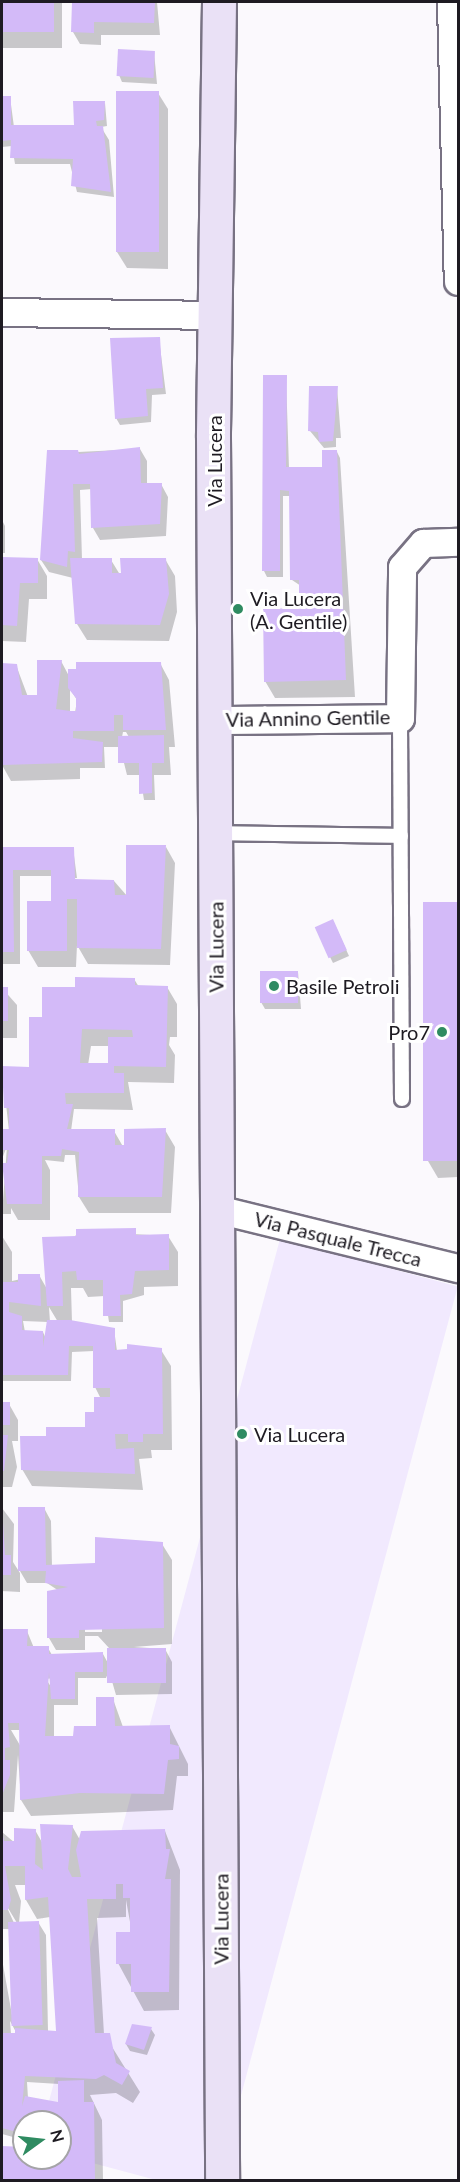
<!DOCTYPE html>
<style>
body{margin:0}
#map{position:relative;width:460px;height:2182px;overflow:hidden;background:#fbf9fd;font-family:Lato,sans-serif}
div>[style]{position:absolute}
.built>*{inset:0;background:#f1e9fe;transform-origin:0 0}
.shadow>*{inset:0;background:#0003;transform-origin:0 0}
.building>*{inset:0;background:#d3baf8;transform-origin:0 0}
.roads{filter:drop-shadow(2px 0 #787283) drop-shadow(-2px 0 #787283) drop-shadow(0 2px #787283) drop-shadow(0 -2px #787283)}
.service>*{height:14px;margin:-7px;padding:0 7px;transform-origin:7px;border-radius:7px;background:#fff}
.minor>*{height:27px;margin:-13.5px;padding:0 13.5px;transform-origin:13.5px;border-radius:13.5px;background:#fff}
.secondary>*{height:33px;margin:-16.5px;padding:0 16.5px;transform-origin:16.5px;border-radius:16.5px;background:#eae1f6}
.dots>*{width:16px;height:16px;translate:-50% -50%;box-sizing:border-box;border:3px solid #fff;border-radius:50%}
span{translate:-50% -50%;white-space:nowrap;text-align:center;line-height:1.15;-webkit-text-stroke:6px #fff;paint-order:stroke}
.street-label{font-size:20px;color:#1e1b22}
.poi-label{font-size:20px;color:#1e1b22}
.left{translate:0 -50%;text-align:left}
.right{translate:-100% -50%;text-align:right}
.frame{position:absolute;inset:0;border:3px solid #1e1b22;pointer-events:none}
.north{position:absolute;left:12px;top:2110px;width:60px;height:60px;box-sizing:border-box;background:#fff;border:2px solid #a5a4a7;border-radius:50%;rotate:75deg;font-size:16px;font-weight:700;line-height:24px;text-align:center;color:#1e1b22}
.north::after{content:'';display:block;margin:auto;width:21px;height:27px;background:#2f8b61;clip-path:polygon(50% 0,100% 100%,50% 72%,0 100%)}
</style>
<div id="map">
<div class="built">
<div style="left:280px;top:1239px;width:184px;height:941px;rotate:15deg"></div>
</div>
<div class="shadow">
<div style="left:2px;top:2px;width:60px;height:46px"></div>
<div style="clip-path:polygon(73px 2px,157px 2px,160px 35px,101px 35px,101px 45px,80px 44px,73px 32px)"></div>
<div style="clip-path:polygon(154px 52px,157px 84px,122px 82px,119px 75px)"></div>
<div style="clip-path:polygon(158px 93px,168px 109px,168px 269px,127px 268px,117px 252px)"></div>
<div style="clip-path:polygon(10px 97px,14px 127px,76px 126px,105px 103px,107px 126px,101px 127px,109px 140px,114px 197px,77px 192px,70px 164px,15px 164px,12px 146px,2px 147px,2px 98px)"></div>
<div style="clip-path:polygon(159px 339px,166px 394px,152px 395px,151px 422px,120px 425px,116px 418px)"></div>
<div style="clip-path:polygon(286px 377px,289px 468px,324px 468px,337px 452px,340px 458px,355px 697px,275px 698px,265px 681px,302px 610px,301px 586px,292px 580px,291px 496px,283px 496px,283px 577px,267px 577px,264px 571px)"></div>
<div style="clip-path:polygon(337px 387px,341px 438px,336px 438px,336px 447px,324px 448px,310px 431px)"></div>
<div style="clip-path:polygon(140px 449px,147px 461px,147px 485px,161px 484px,168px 497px,166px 536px,100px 540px,93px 528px,92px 489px,80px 490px,82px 559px,111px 560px,122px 578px,165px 559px,175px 576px,177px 612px,169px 641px,87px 640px,77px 624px,73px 578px,49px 572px,41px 560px,57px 453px)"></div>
<div style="clip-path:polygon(2px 520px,5px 526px,5px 553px,2px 553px)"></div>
<div style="clip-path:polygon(2px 559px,37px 559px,47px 576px,47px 599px,29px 599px,26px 642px,2px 641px)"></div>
<div style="clip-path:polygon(evenodd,61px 661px,69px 676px,160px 663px,169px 680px,175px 747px,169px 747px,171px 775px,154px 775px,155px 800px,144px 800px,140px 775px,127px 775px,120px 747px,104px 747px,105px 768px,80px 768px,80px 779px,11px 781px,2px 765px,2px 665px,16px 665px,28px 697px,38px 697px,61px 661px,70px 689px,77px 700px,74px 719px,70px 712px,70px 689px,61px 661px,123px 732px,126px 732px,129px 737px,122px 737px,123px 732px)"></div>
<div style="clip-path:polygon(166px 847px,175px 863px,170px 965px,88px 964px,77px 945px,76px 967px,38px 967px,28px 950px,52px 902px,53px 876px,20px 876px,20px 964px,2px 964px,2px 904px,8px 901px,2px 901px,2px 848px,73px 848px,77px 878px,54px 880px,114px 881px,128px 897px)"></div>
<div style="clip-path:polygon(425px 904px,458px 904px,458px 1177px,438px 1178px,428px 1161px)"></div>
<div style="clip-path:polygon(336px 927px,349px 956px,333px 963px,330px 957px)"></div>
<div style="clip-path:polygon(298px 972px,301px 1009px,265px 1009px,261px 1002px)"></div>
<div style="clip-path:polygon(evenodd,134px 979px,139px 987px,167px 987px,177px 1004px,177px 1037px,170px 1037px,169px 1045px,175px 1055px,174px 1083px,128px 1082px,133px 1110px,74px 1109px,71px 1131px,114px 1131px,125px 1150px,165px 1130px,175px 1147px,171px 1213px,89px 1213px,79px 1197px,75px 1155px,65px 1155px,64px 1162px,45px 1160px,50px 1170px,50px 1220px,18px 1220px,11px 1208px,11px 1214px,2px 1214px,7px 1146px,2px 1159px,2px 1131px,9px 1131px,2px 1068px,30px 1068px,43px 1019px,77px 989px,134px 979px,91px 1046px,109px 1046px,109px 1065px,88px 1065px,91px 1046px)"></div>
<div style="clip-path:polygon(2px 988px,17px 1005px,17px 1038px,2px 1038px)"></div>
<div style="clip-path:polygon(evenodd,78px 1231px,168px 1236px,178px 1252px,178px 1286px,144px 1287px,144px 1295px,123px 1301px,123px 1322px,109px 1322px,105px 1296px,88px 1297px,83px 1288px,71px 1288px,72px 1322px,114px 1329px,117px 1351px,161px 1350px,171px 1366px,172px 1450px,151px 1450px,152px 1458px,139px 1459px,143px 1490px,32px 1486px,22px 1469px,48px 1439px,86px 1428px,101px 1399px,95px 1387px,94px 1351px,72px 1352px,71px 1381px,2px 1381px,2px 1236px,12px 1252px,12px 1281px,39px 1275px,47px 1289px,78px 1231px,49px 1307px,58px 1322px,50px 1322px,49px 1307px,78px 1231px,23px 1321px,48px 1322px,46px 1339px,43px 1332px,25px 1332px,23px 1321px)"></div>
<div style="clip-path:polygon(2px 1404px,9px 1404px,18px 1420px,18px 1441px,12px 1441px,17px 1467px,12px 1487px,2px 1487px)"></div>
<div style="clip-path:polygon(evenodd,2px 1508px,14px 1524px,13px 1562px,20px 1573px,20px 1508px,44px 1508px,51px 1521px,52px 1566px,96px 1564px,162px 1544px,172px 1560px,172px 1644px,134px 1647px,165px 1649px,172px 1662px,172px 1694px,116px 1695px,109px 1671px,106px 1678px,78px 1678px,78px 1705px,54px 1705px,54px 1737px,75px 1737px,98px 1727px,113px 1699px,123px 1727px,169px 1726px,188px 1764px,188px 1776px,177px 1776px,173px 1810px,31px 1816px,21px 1800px,18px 1755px,14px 1812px,2px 1812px,2px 1630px,27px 1631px,34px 1648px,48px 1648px,52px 1655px,103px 1654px,109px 1665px,109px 1648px,98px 1636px,85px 1636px,85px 1650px,56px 1650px,49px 1638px,59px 1591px,47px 1583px,27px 1583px,20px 1571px,20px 1592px,2px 1591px,2px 1508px,85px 1629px,102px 1629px,102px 1632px,85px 1632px,85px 1629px,2px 1508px,53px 1678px,53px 1690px,46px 1679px,53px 1678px,2px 1508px,11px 1730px,20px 1730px,21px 1747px,11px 1730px)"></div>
<div style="clip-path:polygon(evenodd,72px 1826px,80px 1840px,165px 1831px,180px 1870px,179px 2010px,144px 2011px,118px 1963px,132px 1933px,126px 1900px,126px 1917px,97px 1918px,104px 2034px,140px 2092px,133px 2103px,116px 2093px,90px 2095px,102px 2120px,103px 2180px,2px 2180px,2px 2148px,24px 2149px,24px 2158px,60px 2158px,60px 2122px,24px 2122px,24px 2140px,2px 2134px,2px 1832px,15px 1843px,35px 1830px,43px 1844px,72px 1826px,15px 1885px,27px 1885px,26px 1900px,37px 1919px,50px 1917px,57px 2032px,48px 2031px,46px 1935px,38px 1922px,19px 1923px,21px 1901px,15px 1885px,72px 1826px,5px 1903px,17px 1923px,14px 1923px,5px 1903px,72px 1826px,2px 1929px,10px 1929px,12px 2015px,2px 1959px,2px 1929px,72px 1826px,10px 2021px,17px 2034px,11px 2034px,10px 2021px,72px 1826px,27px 2082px,59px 2084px,59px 2104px,28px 2098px,27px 2082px)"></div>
<div style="clip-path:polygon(151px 2029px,155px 2035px,147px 2055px,130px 2051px,126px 2044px)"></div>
</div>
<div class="building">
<div style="left:2px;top:2px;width:52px;height:30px"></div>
<div style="clip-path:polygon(72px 2px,155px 2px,154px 23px,94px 22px,94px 33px,71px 32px)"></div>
<div style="left:118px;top:49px;width:37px;height:27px;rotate:3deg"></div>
<div style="left:116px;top:91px;width:43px;height:161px"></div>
<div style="clip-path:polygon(2px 96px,11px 96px,11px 125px,74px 125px,73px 101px,105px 101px,104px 120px,96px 121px,97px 126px,103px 126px,111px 192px,71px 186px,73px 159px,10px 158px,11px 140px,2px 141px)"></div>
<div style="clip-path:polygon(160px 337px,163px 388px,146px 389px,148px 416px,115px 419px,110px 338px)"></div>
<div style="clip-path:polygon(263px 375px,287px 375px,286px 467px,322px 467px,322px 450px,337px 450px,346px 680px,264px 682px,263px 609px,299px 608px,299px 580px,290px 580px,289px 491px,280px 490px,280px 571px,262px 571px)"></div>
<div style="clip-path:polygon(309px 386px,338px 386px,333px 441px,319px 442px,318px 432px,308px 431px)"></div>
<div style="clip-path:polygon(140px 447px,141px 483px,162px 483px,160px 524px,91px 528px,90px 484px,73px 484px,75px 552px,68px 551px,67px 567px,40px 560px,47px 450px,78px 450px,79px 454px)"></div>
<div style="clip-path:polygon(2px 557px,38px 558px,38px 583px,20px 583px,17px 626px,2px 625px)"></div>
<div style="clip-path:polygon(70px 558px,112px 558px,112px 573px,121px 573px,120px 558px,166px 558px,169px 594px,160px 625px,75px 624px)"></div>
<div style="clip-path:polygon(37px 660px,62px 660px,56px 709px,70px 711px,76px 711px,76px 698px,68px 688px,68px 669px,76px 669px,76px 662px,161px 662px,166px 730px,123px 730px,123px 715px,114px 715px,114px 731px,73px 731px,73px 738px,103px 742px,102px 762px,2px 765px,2px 663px,17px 664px,22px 695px,37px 695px)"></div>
<div style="clip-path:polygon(164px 735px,164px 763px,152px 763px,152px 793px,139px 794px,139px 763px,118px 763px,118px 736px)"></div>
<div style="clip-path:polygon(126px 845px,166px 845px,161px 949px,77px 948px,77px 899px,67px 899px,67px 951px,27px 951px,27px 901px,51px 901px,51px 870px,13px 870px,14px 952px,2px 952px,2px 847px,74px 847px,75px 879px,114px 880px,115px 895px,126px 895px)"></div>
<div style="left:458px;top:902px;width:259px;height:35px;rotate:90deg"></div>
<div style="left:333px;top:919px;width:34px;height:20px;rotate:66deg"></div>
<div style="left:260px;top:971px;width:38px;height:32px"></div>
<div style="clip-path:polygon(evenodd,75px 977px,135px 978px,135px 985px,168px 986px,166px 1067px,114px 1066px,114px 1073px,124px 1073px,124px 1093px,65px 1093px,66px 1104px,73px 1104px,67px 1129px,115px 1129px,115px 1145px,124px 1145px,124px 1129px,166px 1128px,162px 1197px,78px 1197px,79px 1152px,62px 1149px,61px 1156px,42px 1156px,42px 1204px,7px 1204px,2px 1163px,7px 1163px,9px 1150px,2px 1150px,2px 1129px,9px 1129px,9px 1108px,4px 1108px,2px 1066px,29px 1067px,29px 1017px,42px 1017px,42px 987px,75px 987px,75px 977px,82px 1029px,132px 1030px,133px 1037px,108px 1037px,108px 1063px,80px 1063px,82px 1029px)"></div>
<div style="left:2px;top:987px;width:6px;height:34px"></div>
<div style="clip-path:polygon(136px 1228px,136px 1235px,169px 1234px,169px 1270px,135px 1271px,132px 1294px,120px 1295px,121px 1316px,103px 1316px,103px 1280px,77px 1280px,76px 1271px,62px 1272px,63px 1306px,47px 1306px,42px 1237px,76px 1236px,76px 1229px)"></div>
<div style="clip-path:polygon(18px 1274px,40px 1274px,41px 1306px,9px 1302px,9px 1312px,22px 1316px,22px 1330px,43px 1331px,43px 1347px,47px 1320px,70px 1320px,115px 1328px,115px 1350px,127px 1349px,127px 1344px,162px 1348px,163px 1434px,143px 1434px,143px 1442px,128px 1442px,128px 1434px,115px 1434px,116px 1449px,134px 1448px,135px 1474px,21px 1470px,20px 1436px,46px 1436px,46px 1427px,85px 1427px,85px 1412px,94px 1412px,94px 1397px,110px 1397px,110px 1388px,93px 1388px,93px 1346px,69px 1346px,68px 1375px,2px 1375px,2px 1282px,18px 1282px)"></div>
<div style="left:2px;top:1402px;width:8px;height:23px"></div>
<div style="clip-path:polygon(2px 1435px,8px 1435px,4px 1471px,2px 1471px)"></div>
<div style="clip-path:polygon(2px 1506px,5px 1555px,11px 1555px,11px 1575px,2px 1575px)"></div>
<div style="clip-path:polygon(18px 1507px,45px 1507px,46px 1565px,95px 1563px,95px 1537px,163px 1542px,164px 1628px,79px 1630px,79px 1638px,47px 1638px,47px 1591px,68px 1587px,45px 1583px,46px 1571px,18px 1571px)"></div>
<div style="clip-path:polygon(2px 1629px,28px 1629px,27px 1646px,49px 1646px,49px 1654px,103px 1652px,103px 1672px,75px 1672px,75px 1699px,51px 1699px,49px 1672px,45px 1736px,73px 1736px,74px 1726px,96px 1726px,96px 1697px,114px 1697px,115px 1726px,170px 1725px,170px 1744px,179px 1746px,179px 1759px,168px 1760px,164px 1794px,80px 1793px,20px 1800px,19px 1723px,8px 1723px,10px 1747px,5px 1748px,5px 1760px,10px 1760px,10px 1775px,2px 1795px)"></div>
<div style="left:107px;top:1648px;width:59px;height:35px"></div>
<div style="clip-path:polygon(40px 1824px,73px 1825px,68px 1869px,72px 1877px,81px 1877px,76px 1850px,81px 1831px,165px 1829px,166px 1849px,170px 1849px,165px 1879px,171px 1879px,169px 1992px,131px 1992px,131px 1964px,116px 1964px,116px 1932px,130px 1932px,130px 1898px,123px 1898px,123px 1884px,116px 1884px,116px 1899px,87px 1899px,95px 2033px,110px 2033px,116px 2063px,130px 2071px,122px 2085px,104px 2075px,96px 2079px,25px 2076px,22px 2106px,25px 2096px,58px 2102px,58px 2081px,84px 2080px,84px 2102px,94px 2102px,95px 2180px,2px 2180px,2px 2146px,24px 2147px,24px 2158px,60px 2158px,60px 2122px,24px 2122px,24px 2134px,2px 2128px,2px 2033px,15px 2033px,15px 2028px,56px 2031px,48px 1897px,25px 1900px,25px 1866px,5px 1866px,11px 1900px,8px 1910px,2px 1910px,2px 1831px,4px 1841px,14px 1841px,14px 1828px,36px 1829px,35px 1864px,43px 1870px)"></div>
<div style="left:39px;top:1921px;width:104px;height:31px;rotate:88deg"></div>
<div style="clip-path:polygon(132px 2024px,152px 2027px,144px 2050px,125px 2044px)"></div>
</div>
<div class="roads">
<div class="service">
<div style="left:400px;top:718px;width:381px;rotate:89.7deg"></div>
<div style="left:215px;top:833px;width:186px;rotate:0.9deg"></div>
</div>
<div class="minor">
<div style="left:451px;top:2px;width:279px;rotate:88.6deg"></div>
<div style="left:2px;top:312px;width:213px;rotate:0.8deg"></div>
<div style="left:215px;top:720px;width:185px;rotate:-0.6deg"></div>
<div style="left:400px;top:718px;width:151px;rotate:-89.2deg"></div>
<div style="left:402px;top:567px;width:32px;rotate:-49deg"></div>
<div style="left:423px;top:543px;width:35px;rotate:-2deg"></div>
<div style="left:217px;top:1209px;width:248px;rotate:13.8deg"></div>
</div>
<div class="secondary">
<div style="left:219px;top:2px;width:435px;rotate:90.8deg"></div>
<div style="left:213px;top:437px;width:1743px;rotate:89.7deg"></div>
</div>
</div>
<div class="dots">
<div style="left:238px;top:609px;background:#2f8b61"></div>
<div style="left:274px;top:986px;background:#2f8b61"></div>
<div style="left:442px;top:1032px;background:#2f8b61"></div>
<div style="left:242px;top:1434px;background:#2f8b61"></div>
</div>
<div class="street-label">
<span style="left:214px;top:461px;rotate:-90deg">Via Lucera</span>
<span style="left:308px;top:718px;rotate:-1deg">Via Annino Gentile</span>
<span style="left:216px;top:947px;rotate:-90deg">Via Lucera</span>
<span style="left:338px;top:1239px;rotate:14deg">Via Pasquale Trecca</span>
<span style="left:221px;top:1919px;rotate:-90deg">Via Lucera</span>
</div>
<div class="poi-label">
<span class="left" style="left:250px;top:610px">Via Lucera<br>(A. Gentile)</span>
<span class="left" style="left:286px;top:986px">Basile Petroli</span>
<span class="right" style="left:430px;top:1032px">Pro7</span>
<span class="left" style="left:254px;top:1434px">Via Lucera</span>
</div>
<div class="frame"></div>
<div class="north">N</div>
</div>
